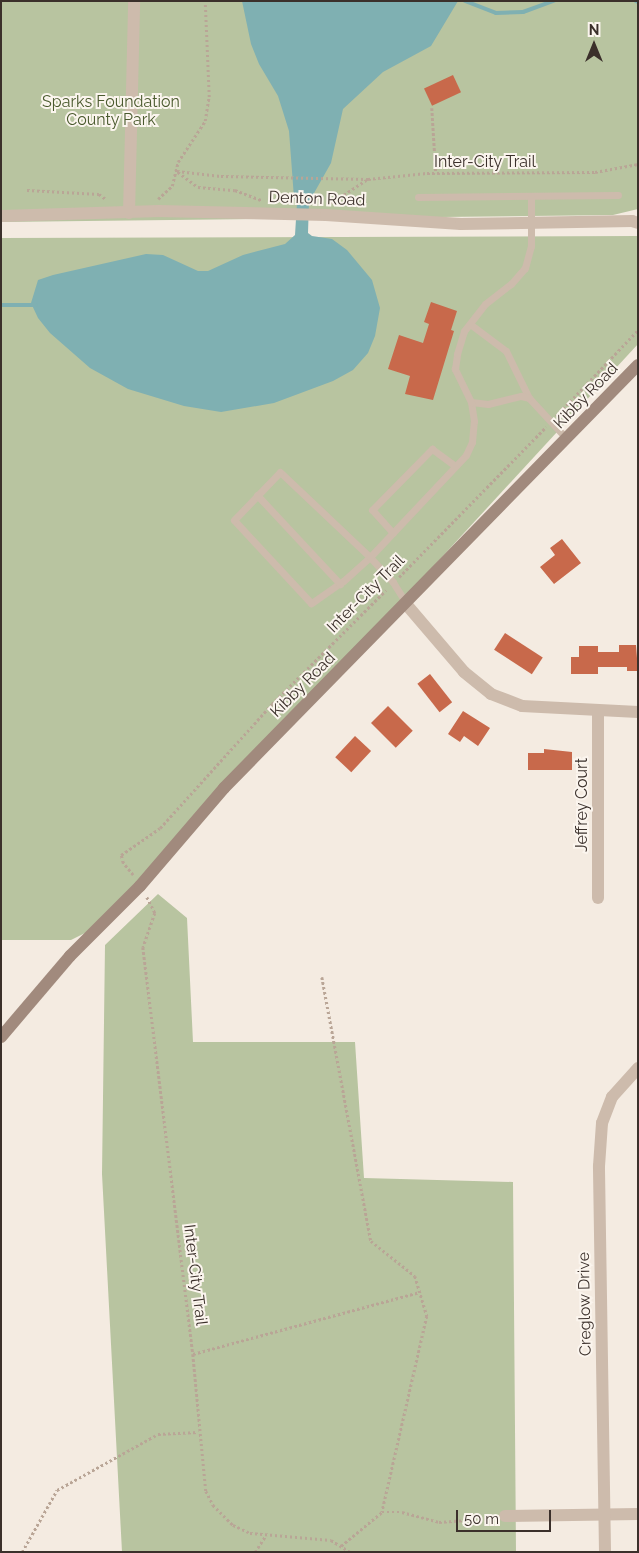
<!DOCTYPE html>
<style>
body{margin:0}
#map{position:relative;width:639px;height:1553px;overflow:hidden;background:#f4ebe1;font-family:Raleway,sans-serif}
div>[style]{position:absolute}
.green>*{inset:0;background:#b8c4a0}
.water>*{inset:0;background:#7fb0b2}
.stream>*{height:4px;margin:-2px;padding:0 2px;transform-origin:2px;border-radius:2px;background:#7fb0b2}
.building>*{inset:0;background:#c8694b;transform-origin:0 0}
.path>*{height:2.5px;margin-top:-1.25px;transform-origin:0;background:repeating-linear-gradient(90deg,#b9a596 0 2.5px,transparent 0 5px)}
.lane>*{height:7px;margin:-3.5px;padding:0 3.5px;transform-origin:3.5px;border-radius:3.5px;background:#cdbbac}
.street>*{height:12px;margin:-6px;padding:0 6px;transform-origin:6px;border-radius:6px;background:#cdbbac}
.secondary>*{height:12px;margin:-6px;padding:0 6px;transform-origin:6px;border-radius:6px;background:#a18a7d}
span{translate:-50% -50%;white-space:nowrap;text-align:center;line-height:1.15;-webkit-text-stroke:4px #fbf5ee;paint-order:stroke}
.park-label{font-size:16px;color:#4a5a2e}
.street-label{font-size:16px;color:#3b302b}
.frame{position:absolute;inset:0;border:2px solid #3b302b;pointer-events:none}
.north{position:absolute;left:569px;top:20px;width:50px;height:50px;-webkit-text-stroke:4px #fbf5ee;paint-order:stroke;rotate:0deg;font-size:14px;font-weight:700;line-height:20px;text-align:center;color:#3b302b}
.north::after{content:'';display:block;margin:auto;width:18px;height:22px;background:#3b302b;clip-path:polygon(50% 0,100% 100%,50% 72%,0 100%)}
.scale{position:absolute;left:456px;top:1510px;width:95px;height:22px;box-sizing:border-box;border:2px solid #3b302b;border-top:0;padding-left:6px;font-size:15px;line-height:18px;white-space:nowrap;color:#3b302b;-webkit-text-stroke:4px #fbf5ee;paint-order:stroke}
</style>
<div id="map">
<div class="green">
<div style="clip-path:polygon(1px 1px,638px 1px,638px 209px,613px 215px,1px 222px)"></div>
<div style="clip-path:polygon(638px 236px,638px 344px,105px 923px,71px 940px,1px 940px,1px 238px)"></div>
<div style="clip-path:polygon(158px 894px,187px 918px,193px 1042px,355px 1042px,364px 1178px,513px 1182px,516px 1552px,122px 1552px,102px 1174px,105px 945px)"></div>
</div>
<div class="water">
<div style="clip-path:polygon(242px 1px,458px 1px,431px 46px,383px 72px,343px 109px,331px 163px,309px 202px,308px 233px,312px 236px,332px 239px,347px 250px,372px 280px,380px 308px,375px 336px,368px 353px,353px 370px,333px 381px,274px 403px,221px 412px,184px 406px,128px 389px,90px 368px,50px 333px,38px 318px,31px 303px,38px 280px,53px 275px,146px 254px,163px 255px,198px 271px,208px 271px,243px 255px,285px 244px,295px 235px,297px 203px,294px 198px,289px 131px,278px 96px,259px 64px,251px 44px)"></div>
</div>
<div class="stream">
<div style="left:465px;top:1px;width:33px;rotate:21deg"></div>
<div style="left:496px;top:13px;width:27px;rotate:-2deg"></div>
<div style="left:523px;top:12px;width:33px;rotate:-20deg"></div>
<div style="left:636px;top:1px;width:2px;rotate:27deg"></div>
<div style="left:1px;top:305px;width:35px"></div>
</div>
<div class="building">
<div style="left:453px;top:75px;width:19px;height:32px;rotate:65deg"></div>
<div style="clip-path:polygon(431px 302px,457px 311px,451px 330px,454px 331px,433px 400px,405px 394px,410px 376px,388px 369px,399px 335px,423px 343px,429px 324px,424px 322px)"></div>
<div style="clip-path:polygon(562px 539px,581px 563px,554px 584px,540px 567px,555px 555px,550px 548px)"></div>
<div style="left:505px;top:633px;width:45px;height:20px;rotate:33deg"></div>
<div style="clip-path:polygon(619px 645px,636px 645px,638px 671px,627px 671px,627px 667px,598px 667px,598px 674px,571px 674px,571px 657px,579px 657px,579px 646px,598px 646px,598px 652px,619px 652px)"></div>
<div style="left:430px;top:674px;width:36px;height:16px;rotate:52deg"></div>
<div style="left:388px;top:706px;width:35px;height:24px;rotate:45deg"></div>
<div style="clip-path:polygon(463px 711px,490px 728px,478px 746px,464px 736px,460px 742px,448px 734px)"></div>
<div style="left:355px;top:736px;width:22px;height:29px;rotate:43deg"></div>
<div style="clip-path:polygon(544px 749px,572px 752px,572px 770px,528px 770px,528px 753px,544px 753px)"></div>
</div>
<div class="path">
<div style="left:432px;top:108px;width:65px;rotate:86.5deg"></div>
<div style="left:177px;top:171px;width:44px;rotate:6.5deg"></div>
<div style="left:221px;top:176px;width:147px;rotate:1.2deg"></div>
<div style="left:368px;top:179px;width:59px;rotate:-5.8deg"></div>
<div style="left:427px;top:173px;width:168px;rotate:-0.3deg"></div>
<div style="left:595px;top:172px;width:44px;rotate:-10.5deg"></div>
<div style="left:178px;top:172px;width:25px;rotate:37deg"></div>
<div style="left:198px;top:187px;width:37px;rotate:5deg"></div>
<div style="left:235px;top:190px;width:28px;rotate:21deg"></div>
<div style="left:27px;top:190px;width:72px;rotate:3.2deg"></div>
<div style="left:99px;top:194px;width:9px;rotate:36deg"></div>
<div style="left:158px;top:199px;width:19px;rotate:-43deg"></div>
<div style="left:172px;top:186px;width:25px;rotate:-76deg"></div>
<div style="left:178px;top:162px;width:49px;rotate:-56.6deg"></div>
<div style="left:205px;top:121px;width:24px;rotate:-81deg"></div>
<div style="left:209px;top:97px;width:96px;rotate:-92.4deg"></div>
<div style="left:331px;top:203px;width:42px;rotate:-33.3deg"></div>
<div style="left:556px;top:416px;width:119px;rotate:-46.4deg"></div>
<div style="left:399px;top:577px;width:210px;rotate:-45.6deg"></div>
<div style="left:133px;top:875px;width:16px;rotate:-130deg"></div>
<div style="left:123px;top:863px;width:8px;rotate:-104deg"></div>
<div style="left:121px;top:855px;width:47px;rotate:-34.7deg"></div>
<div style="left:160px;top:828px;width:167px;rotate:-47.9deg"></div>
<div style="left:272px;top:704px;width:161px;rotate:-45deg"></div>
<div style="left:147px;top:897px;width:18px;rotate:63deg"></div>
<div style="left:155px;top:913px;width:36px;rotate:109deg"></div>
<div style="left:143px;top:947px;width:410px;rotate:83deg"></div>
<div style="left:193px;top:1354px;width:138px;rotate:84.6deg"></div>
<div style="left:206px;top:1491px;width:16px;rotate:63deg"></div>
<div style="left:213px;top:1505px;width:28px;rotate:45deg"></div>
<div style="left:233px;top:1525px;width:19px;rotate:25deg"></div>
<div style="left:250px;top:1533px;width:81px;rotate:4.9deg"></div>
<div style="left:331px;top:1540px;width:22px;rotate:32deg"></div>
<div style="left:322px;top:977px;width:269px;rotate:79.5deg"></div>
<div style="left:371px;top:1241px;width:56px;rotate:38.5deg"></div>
<div style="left:415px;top:1276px;width:42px;rotate:73.3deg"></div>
<div style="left:427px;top:1316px;width:201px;rotate:102.9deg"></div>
<div style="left:193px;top:1354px;width:235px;rotate:-15.3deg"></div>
<div style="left:341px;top:1546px;width:53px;rotate:-39.7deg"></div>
<div style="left:382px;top:1512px;width:20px"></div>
<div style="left:402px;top:1512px;width:38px;rotate:15deg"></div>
<div style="left:439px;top:1522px;width:55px;rotate:-4.2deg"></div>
<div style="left:22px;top:1552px;width:71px;rotate:-60.6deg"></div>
<div style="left:57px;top:1490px;width:115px;rotate:-29deg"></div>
<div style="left:158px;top:1434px;width:40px;rotate:-2.9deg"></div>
<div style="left:255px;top:1552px;width:20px;rotate:-57deg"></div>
</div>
<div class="lane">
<div style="left:418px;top:197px;width:200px;rotate:-0.6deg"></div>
<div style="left:470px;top:324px;width:45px;rotate:36.9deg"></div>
<div style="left:506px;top:351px;width:52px;rotate:63.9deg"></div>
<div style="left:529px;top:398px;width:56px;rotate:47.2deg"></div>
<div style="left:471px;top:402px;width:17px;rotate:7deg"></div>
<div style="left:488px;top:404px;width:34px;rotate:-14deg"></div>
<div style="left:521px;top:396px;width:8px;rotate:14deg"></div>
<div style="left:280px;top:472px;width:124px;rotate:43.4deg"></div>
<div style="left:370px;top:557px;width:36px;rotate:138deg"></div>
<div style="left:343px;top:581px;width:39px;rotate:145deg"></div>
<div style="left:311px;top:603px;width:113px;rotate:-132.9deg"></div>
<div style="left:234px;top:520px;width:66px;rotate:-46.2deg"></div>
<div style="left:257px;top:495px;width:122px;rotate:47deg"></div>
<div style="left:393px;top:533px;width:31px;rotate:-132deg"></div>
<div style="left:372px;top:510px;width:86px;rotate:-45.5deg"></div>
<div style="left:432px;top:449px;width:29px;rotate:36deg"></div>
<div style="left:406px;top:603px;width:25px;rotate:-122deg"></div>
<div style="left:393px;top:582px;width:34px;rotate:-133deg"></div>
<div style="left:370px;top:557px;width:140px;rotate:-46.7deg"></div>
<div style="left:466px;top:455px;width:14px;rotate:-65deg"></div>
<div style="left:472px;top:442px;width:21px;rotate:-85deg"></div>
<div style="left:474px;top:421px;width:19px;rotate:-99deg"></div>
<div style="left:471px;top:402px;width:37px;rotate:-116deg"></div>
<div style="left:455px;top:369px;width:15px;rotate:-82deg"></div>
<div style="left:457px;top:354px;width:24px;rotate:-73deg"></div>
<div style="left:464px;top:331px;width:34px;rotate:-52deg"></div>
<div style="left:485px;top:304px;width:33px;rotate:-38deg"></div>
<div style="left:511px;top:284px;width:21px;rotate:-49deg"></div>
<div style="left:525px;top:268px;width:23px;rotate:-75deg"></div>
<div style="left:531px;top:246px;width:50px;rotate:-90deg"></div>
</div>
<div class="street">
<div style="left:129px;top:213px;width:212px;rotate:-88.6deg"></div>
<div style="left:1px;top:216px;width:158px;rotate:-1.8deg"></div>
<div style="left:159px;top:211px;width:167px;rotate:1.4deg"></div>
<div style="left:326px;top:215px;width:135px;rotate:3.8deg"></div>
<div style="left:461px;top:224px;width:171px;rotate:-1deg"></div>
<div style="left:632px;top:221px;width:6px;rotate:18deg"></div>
<div style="left:406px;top:604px;width:89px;rotate:49.5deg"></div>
<div style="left:464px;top:672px;width:35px;rotate:39deg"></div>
<div style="left:491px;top:694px;width:33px;rotate:21deg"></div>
<div style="left:522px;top:706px;width:116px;rotate:3deg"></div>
<div style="left:598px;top:712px;width:186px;rotate:90deg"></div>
<div style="left:505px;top:1516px;width:133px;rotate:-0.9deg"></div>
<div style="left:605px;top:1552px;width:386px;rotate:-90.9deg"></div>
<div style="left:599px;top:1166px;width:43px;rotate:-86deg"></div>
<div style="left:602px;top:1123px;width:28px;rotate:-69deg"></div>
<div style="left:612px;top:1097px;width:39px;rotate:-48deg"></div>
</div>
<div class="secondary">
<div style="left:1px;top:1037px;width:106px;rotate:-49.6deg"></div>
<div style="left:70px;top:956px;width:99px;rotate:-45deg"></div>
<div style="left:140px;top:886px;width:129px;rotate:-49.4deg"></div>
<div style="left:224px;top:788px;width:592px;rotate:-45.62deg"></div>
</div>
<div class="park-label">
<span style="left:111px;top:111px">Sparks Foundation<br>County Park</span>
</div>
<div class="street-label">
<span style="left:485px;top:162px">Inter-City Trail</span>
<span style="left:317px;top:199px;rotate:2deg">Denton Road</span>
<span style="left:586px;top:396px;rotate:-46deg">Kibby Road</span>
<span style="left:366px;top:594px;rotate:-45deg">Inter-City Trail</span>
<span style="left:303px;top:685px;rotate:-45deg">Kibby Road</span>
<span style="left:582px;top:805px;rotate:-90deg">Jeffrey Court</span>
<span style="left:195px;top:1275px;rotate:83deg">Inter-City Trail</span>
<span style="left:585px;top:1304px;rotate:-91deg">Creglow Drive</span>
</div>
<div class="frame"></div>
<div class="north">N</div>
<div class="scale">50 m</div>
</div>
